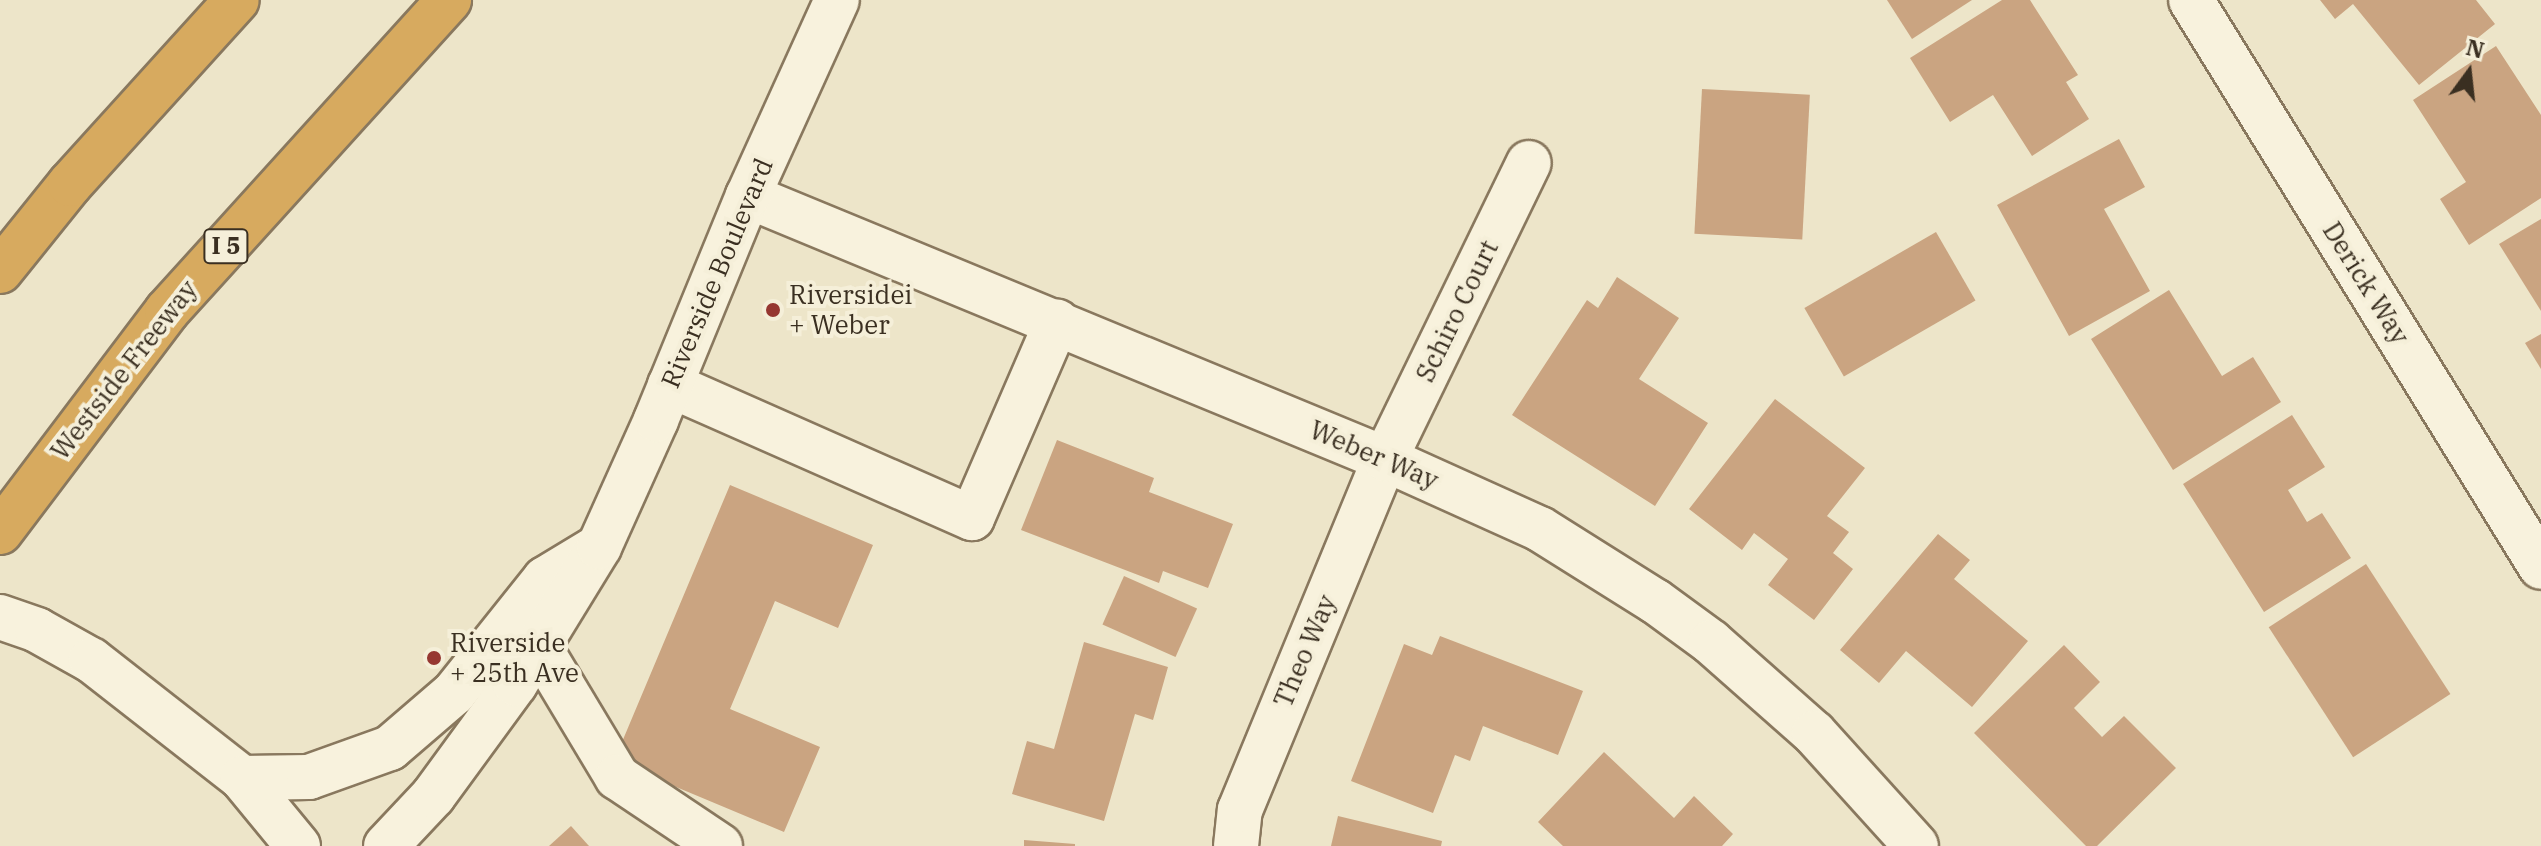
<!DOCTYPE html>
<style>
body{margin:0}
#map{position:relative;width:2541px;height:846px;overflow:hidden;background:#ede5c9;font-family:"IBM Plex Serif",serif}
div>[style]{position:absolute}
.building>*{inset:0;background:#caa481;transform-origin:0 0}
.roads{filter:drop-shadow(2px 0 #89785e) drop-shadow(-2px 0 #89785e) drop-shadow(0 2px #89785e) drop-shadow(0 -2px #89785e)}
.minor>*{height:44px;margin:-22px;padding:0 22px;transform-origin:22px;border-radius:22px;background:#f8f2dd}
.highway>*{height:44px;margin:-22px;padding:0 22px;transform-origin:22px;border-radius:22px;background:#d7aa5f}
.dots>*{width:22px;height:22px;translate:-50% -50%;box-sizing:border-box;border:4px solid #f5efd9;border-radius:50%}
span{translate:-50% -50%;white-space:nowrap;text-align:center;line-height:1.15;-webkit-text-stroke:8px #f5efd9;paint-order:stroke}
.shield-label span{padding:2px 6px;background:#f5efd9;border:2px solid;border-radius:6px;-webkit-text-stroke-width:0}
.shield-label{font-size:24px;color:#3a2f21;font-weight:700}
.street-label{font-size:26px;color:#3a2f21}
.poi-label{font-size:26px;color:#3a2f21}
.left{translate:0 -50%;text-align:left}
.north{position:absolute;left:2429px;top:32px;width:80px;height:80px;-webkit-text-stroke:6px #f5efd9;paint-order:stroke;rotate:15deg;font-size:22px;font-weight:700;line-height:32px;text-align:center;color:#3a2f21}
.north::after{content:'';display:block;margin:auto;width:28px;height:36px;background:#3a2f21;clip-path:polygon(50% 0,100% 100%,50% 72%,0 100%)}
</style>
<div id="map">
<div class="building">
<div style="clip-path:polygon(1887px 0,1972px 0,1912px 39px)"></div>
<div style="clip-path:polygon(2002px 0,2030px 0,2078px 75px,2066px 82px,2089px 119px,2032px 156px,1993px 95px,1950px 122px,1910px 58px)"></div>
<div style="clip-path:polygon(2320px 0,2476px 0,2495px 24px,2419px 85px,2353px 4px,2335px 19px)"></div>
<div style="clip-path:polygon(2496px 46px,2541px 115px,2541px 198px,2469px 245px,2440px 199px,2466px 182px,2413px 100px)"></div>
<div style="left:1702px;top:89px;width:108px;height:145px;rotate:3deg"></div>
<div style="clip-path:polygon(2119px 139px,2145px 187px,2104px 209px,2150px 291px,2069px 336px,1997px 205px)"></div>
<div style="clip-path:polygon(2541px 219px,2541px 311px,2499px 244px)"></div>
<div style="left:1936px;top:232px;width:79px;height:152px;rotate:60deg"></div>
<div style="clip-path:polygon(1617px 277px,1679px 318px,1639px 379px,1708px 423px,1655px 506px,1512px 415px,1587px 300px,1598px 308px)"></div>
<div style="clip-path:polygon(2169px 290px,2222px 376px,2253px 357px,2281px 402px,2173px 470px,2091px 339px)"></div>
<div style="clip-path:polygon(2541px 334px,2541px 369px,2525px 343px)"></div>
<div style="clip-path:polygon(1775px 399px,1865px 468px,1827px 516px,1849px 532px,1833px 553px,1853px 569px,1814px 620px,1768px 585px,1788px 559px,1754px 533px,1742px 550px,1689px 509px)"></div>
<div style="clip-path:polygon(2292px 415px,2325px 467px,2288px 490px,2307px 522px,2322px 513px,2351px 558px,2264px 612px,2183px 484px)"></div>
<div style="clip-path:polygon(1057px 440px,1154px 478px,1149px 492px,1233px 524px,1208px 588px,1163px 571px,1159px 583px,1021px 530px)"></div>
<div style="clip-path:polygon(730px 485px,873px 545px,838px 628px,775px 601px,730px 709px,820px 747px,784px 832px,614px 761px)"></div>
<div style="clip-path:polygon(1938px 534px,1970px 560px,1954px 579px,2028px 641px,1972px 707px,1906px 651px,1879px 683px,1840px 650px)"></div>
<div style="left:2366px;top:564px;width:155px;height:116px;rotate:57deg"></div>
<div style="left:1124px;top:576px;width:80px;height:53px;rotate:24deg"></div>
<div style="clip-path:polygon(1440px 636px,1583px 691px,1558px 755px,1483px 726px,1470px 761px,1455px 755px,1433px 813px,1351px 781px,1404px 644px,1432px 655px)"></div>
<div style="clip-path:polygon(1084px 642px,1168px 667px,1153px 720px,1135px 714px,1104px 821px,1012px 794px,1027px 741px,1054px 749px)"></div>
<div style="clip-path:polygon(2064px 645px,2100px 682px,2074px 708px,2102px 737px,2124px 716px,2176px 768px,2097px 846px,2086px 846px,1974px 733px)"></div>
<div style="clip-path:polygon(1604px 752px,1674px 818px,1694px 796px,1733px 834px,1722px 846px,1563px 846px,1538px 822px)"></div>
<div style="clip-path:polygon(1338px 816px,1442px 841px,1441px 846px,1331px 846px)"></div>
<div style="clip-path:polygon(571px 826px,589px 846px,549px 846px)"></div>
<div style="clip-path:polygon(1024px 840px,1075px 844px,1075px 846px,1024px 846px)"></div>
</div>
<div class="roads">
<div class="minor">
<div style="left:2191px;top:0;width:666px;rotate:58.31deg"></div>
<div style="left:748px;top:196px;width:689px;rotate:22.43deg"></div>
<div style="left:1385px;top:459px;width:170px;rotate:24.3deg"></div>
<div style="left:1540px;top:529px;width:136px;rotate:32.1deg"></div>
<div style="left:1655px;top:601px;width:69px;rotate:36.2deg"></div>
<div style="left:1711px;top:642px;width:137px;rotate:41.5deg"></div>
<div style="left:1814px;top:733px;width:152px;rotate:47.9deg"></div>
<div style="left:670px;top:385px;width:330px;rotate:23.8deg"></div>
<div style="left:972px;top:518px;width:214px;rotate:-66.6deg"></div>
<div style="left:0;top:617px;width:39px;rotate:19deg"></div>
<div style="left:37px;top:630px;width:62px;rotate:29.1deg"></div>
<div style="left:91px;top:660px;width:192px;rotate:38deg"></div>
<div style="left:242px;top:778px;width:88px;rotate:50.5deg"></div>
<div style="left:539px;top:647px;width:152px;rotate:59deg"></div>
<div style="left:617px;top:777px;width:124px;rotate:33.8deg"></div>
<div style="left:242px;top:778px;width:67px;rotate:-0.9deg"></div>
<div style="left:309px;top:777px;width:86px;rotate:-19.7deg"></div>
<div style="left:390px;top:748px;width:84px;rotate:-40.7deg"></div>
<div style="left:454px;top:693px;width:146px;rotate:-51.4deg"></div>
<div style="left:545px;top:579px;width:56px;rotate:-31.1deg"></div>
<div style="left:386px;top:846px;width:69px;rotate:-46.8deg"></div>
<div style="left:433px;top:796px;width:139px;rotate:-53.8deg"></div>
<div style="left:515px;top:684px;width:161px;rotate:-58.5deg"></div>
<div style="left:599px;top:547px;width:139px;rotate:-65.8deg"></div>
<div style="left:656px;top:420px;width:242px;rotate:-67.7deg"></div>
<div style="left:748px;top:196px;width:215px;rotate:-65.6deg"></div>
<div style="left:1236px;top:846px;width:36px;rotate:-84deg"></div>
<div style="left:1240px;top:810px;width:380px;rotate:-67.6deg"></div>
<div style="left:1385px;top:459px;width:329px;rotate:-64.1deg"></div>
</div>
<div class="highway">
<div style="left:0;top:271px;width:112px;rotate:-51.2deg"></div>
<div style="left:70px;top:184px;width:248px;rotate:-47.8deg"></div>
<div style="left:0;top:532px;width:277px;rotate:-52.9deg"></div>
<div style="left:167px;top:311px;width:420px;rotate:-47.8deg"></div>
</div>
</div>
<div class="dots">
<div style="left:773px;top:310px;background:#963731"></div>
<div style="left:434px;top:658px;background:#963731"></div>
</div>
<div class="shield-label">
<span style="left:226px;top:246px">I 5</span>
</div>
<div class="street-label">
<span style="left:717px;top:273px;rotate:-67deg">Riverside Boulevard</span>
<span style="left:2366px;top:283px;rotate:58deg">Derick Way</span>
<span style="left:1457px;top:311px;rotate:-64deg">Schiro Court</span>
<span style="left:124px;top:370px;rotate:-52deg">Westside Freeway</span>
<span style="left:1374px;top:455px;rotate:23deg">Weber Way</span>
<span style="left:1305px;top:651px;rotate:-67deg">Theo Way</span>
</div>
<div class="poi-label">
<span class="left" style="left:789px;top:310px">Riversidei<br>+ Weber</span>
<span class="left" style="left:450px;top:658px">Riverside<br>+ 25th Ave</span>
</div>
<div class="north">N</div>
</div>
